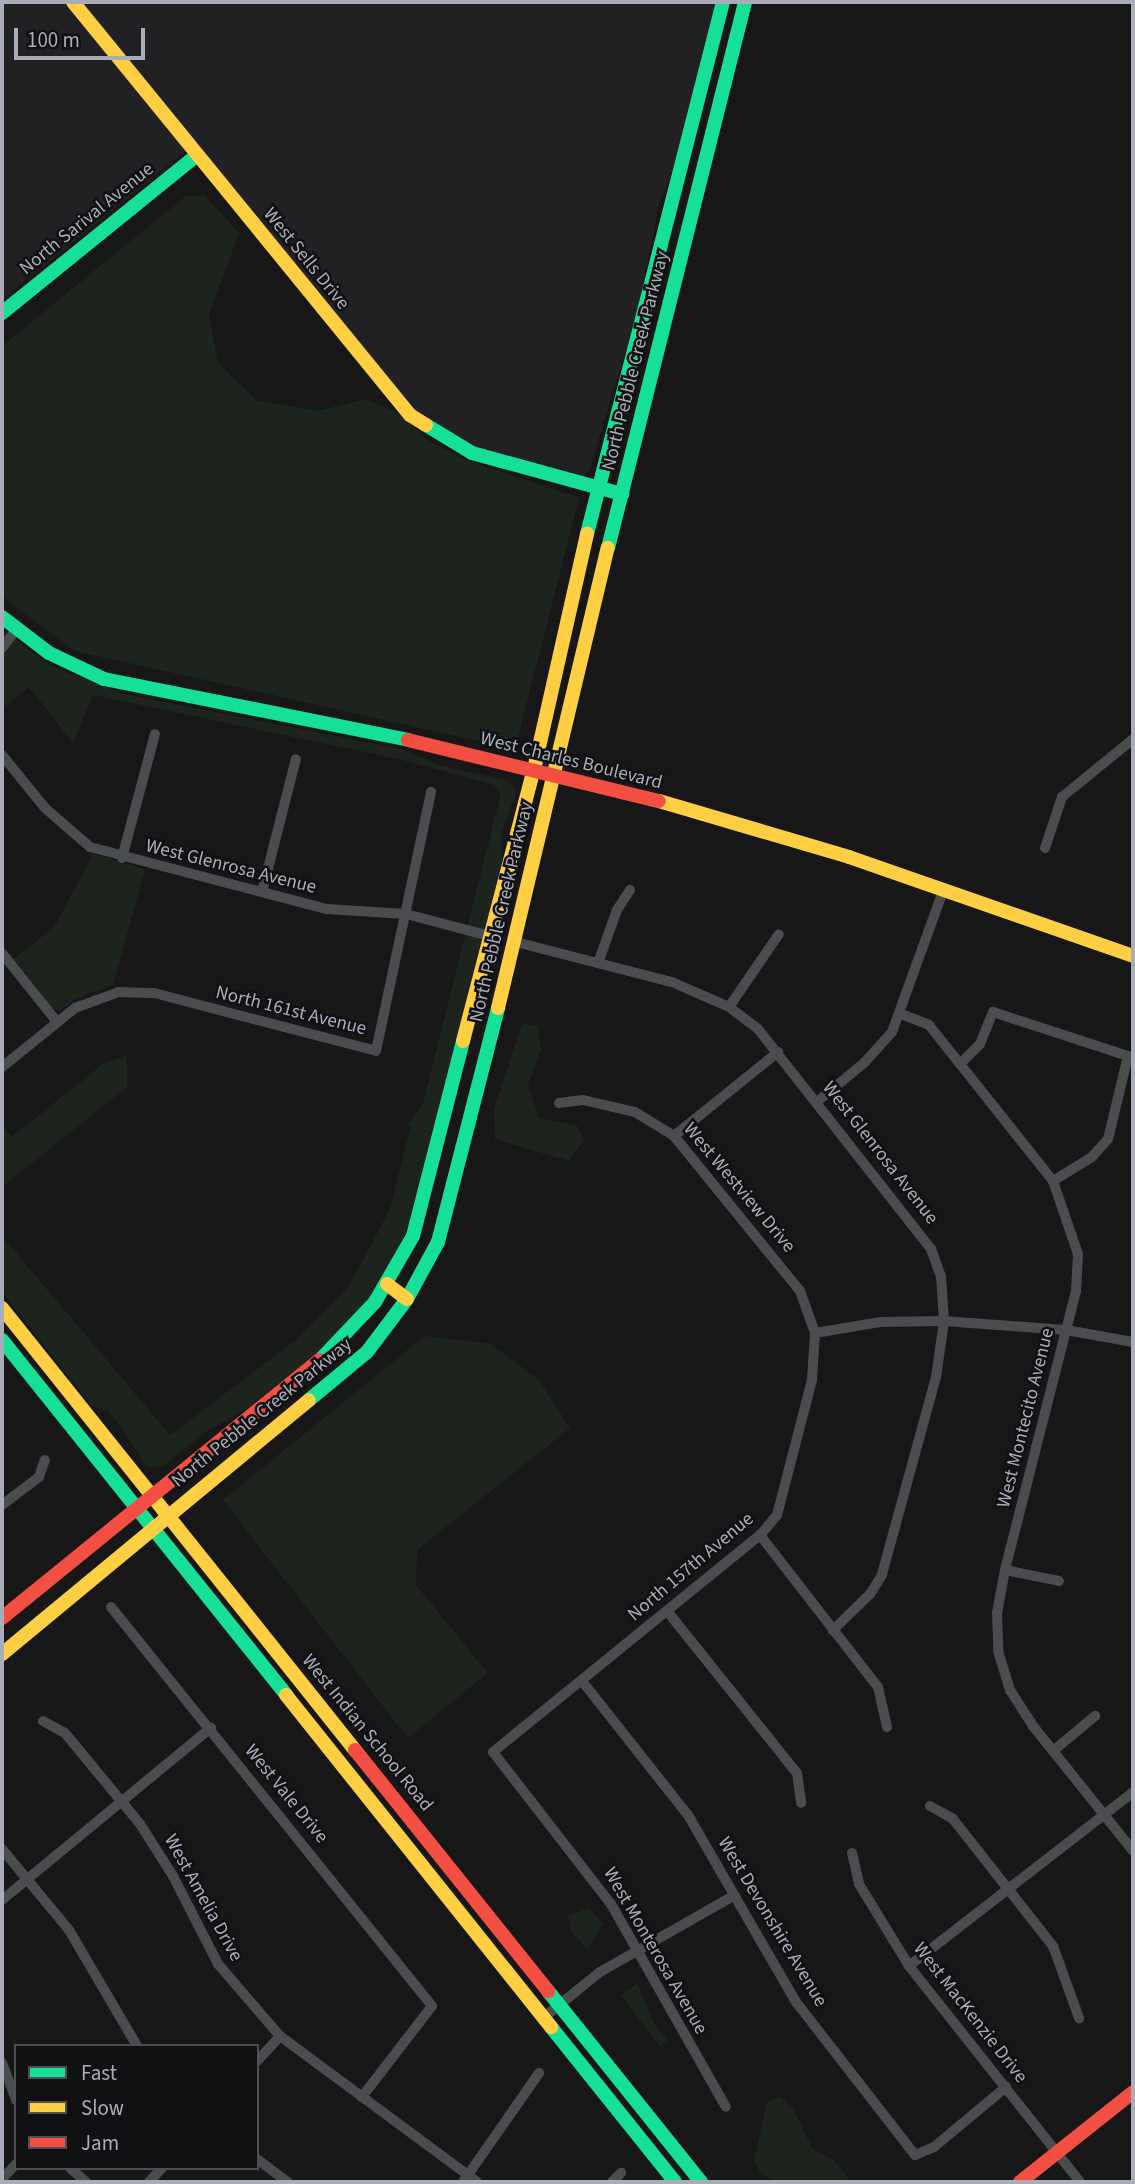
<!DOCTYPE html>
<style>
body{margin:0}
#map{position:relative;width:1135px;height:2184px;overflow:hidden;background:#171717;font-family:"Source Sans 3",sans-serif}
div>[style]{position:absolute}
.built>*{inset:0;background:#212123}
.green>*{inset:0;background:#1d241e}
.street>*{height:10px;margin:-5px;padding:0 5px;transform-origin:5px;border-radius:5px;background:#4b4c50}
.fast>*{height:14px;margin:-7px;padding:0 7px;transform-origin:7px;border-radius:7px;background:#16e098}
.slow>*{height:14px;margin:-7px;padding:0 7px;transform-origin:7px;border-radius:7px;background:#ffcf43}
.jam>*{height:14px;margin:-7px;padding:0 7px;transform-origin:7px;border-radius:7px;background:#f24e42}
span{translate:-50% -50%;white-space:nowrap;text-align:center;line-height:1.15;-webkit-text-stroke:5px #111113;paint-order:stroke}
.street-label{font-size:19px;color:#a8adb8}
.frame{position:absolute;inset:0;border:4px solid #a8adb8;pointer-events:none}
.legend{position:absolute;left:14px;top:2044px;width:245px;height:126px;box-sizing:border-box;background:#111113;border:2px solid #4d4f55;margin:0;padding:9px 12px;list-style:none;font-size:21px;color:#a8adb8}
.legend li{display:flex;align-items:center;gap:14px;height:35px}
.legend b{width:35px;border:2px solid #4d4f55}
.scale{position:absolute;left:14px;top:28px;width:131px;height:32px;box-sizing:border-box;border:4px solid #a8adb8;border-top:0;padding-left:9px;font-size:21px;line-height:24px;white-space:nowrap;color:#a8adb8;-webkit-text-stroke:5px #111113;paint-order:stroke}
</style>
<div id="map">
<div class="built">
<div style="clip-path:polygon(2px 2px,717px 2px,673px 169px,659px 204px,639px 307px,589px 472px,580px 474px,481px 449px,426px 419px,404px 398px,197px 142px,2px 300px)"></div>
</div>
<div class="green">
<div style="clip-path:polygon(186px 196px,205px 196px,239px 233px,209px 315px,218px 363px,256px 400px,318px 411px,366px 399px,396px 412px,429px 441px,466px 460px,579px 498px,515px 749px,75px 651px,2px 596px,2px 346px)"></div>
<div style="clip-path:polygon(2px 629px,51px 666px,121px 693px,402px 749px,439px 765px,510px 781px,516px 792px,501px 835px,502px 861px,411px 1223px,393px 1259px,370px 1297px,325px 1347px,248px 1408px,208px 1430px,162px 1467px,146px 1466px,124px 1431px,108px 1411px,93px 1407px,2px 1292px,2px 1236px,170px 1435px,297px 1339px,349px 1286px,390px 1209px,411px 1126px,407px 1125px,423px 1104px,501px 793px,494px 785px,399px 759px,93px 695px,73px 743px,29px 687px,2px 709px)"></div>
<div style="clip-path:polygon(93px 854px,145px 869px,113px 985px,79px 997px,61px 1010px,53px 1009px,14px 959px,55px 926px)"></div>
<div style="clip-path:polygon(522px 1024px,538px 1025px,541px 1050px,528px 1085px,539px 1118px,577px 1126px,584px 1140px,569px 1161px,495px 1139px,494px 1109px)"></div>
<div style="clip-path:polygon(127px 1055px,127px 1087px,2px 1187px,2px 1125px,12px 1137px,103px 1064px)"></div>
<div style="clip-path:polygon(425px 1336px,491px 1344px,539px 1380px,570px 1428px,417px 1550px,416px 1585px,488px 1673px,408px 1738px,223px 1500px)"></div>
<div style="clip-path:polygon(589px 1908px,603px 1924px,587px 1950px,572px 1932px,568px 1916px)"></div>
<div style="clip-path:polygon(637px 1984px,656px 2027px,668px 2040px,660px 2047px,621px 1995px)"></div>
<div style="clip-path:polygon(780px 2097px,793px 2108px,812px 2148px,835px 2161px,851px 2182px,777px 2182px,761px 2174px,754px 2160px,767px 2102px)"></div>
</div>
<div class="street">
<div style="left:2px;top:648px;width:23px;rotate:-52deg"></div>
<div style="left:2px;top:755px;width:68px;rotate:50.9deg"></div>
<div style="left:45px;top:808px;width:60px;rotate:40.9deg"></div>
<div style="left:90px;top:847px;width:245px;rotate:14.7deg"></div>
<div style="left:327px;top:909px;width:79px;rotate:3.6deg"></div>
<div style="left:406px;top:914px;width:87px;rotate:14.7deg"></div>
<div style="left:1045px;top:848px;width:54px;rotate:-71.6deg"></div>
<div style="left:1062px;top:797px;width:92px;rotate:-39.2deg"></div>
<div style="left:122px;top:858px;width:128px;rotate:-75.1deg"></div>
<div style="left:262px;top:892px;width:137px;rotate:-75.7deg"></div>
<div style="left:516px;top:942px;width:161px;rotate:14.4deg"></div>
<div style="left:672px;top:982px;width:62px;rotate:23.7deg"></div>
<div style="left:729px;top:1007px;width:36px;rotate:37deg"></div>
<div style="left:758px;top:1029px;width:280px;rotate:51.8deg"></div>
<div style="left:931px;top:1249px;width:29px;rotate:70deg"></div>
<div style="left:941px;top:1276px;width:45px;rotate:86.2deg"></div>
<div style="left:944px;top:1321px;width:57px;rotate:98.1deg"></div>
<div style="left:936px;top:1377px;width:205px;rotate:105.3deg"></div>
<div style="left:882px;top:1575px;width:22px;rotate:122deg"></div>
<div style="left:870px;top:1594px;width:52px;rotate:135.8deg"></div>
<div style="left:2px;top:953px;width:88px;rotate:51.4deg"></div>
<div style="left:598px;top:963px;width:56px;rotate:-70.3deg"></div>
<div style="left:617px;top:910px;width:24px;rotate:-57deg"></div>
<div style="left:729px;top:1007px;width:88px;rotate:-55.6deg"></div>
<div style="left:901px;top:1014px;width:30px;rotate:21deg"></div>
<div style="left:929px;top:1025px;width:199px;rotate:51.5deg"></div>
<div style="left:1053px;top:1181px;width:77px;rotate:71.1deg"></div>
<div style="left:1078px;top:1254px;width:37px;rotate:93deg"></div>
<div style="left:1076px;top:1291px;width:288px;rotate:104.3deg"></div>
<div style="left:1005px;top:1570px;width:44px;rotate:100.5deg"></div>
<div style="left:997px;top:1613px;width:38px;rotate:88deg"></div>
<div style="left:998px;top:1651px;width:41px;rotate:72.9deg"></div>
<div style="left:1010px;top:1690px;width:43px;rotate:57.4deg"></div>
<div style="left:1033px;top:1726px;width:160px;rotate:51.3deg"></div>
<div style="left:960px;top:1064px;width:28px;rotate:-45deg"></div>
<div style="left:980px;top:1044px;width:35px;rotate:-68deg"></div>
<div style="left:993px;top:1012px;width:142px;rotate:18.1deg"></div>
<div style="left:1128px;top:1056px;width:85px;rotate:103.5deg"></div>
<div style="left:1108px;top:1139px;width:24px;rotate:132deg"></div>
<div style="left:1092px;top:1157px;width:46px;rotate:148.4deg"></div>
<div style="left:2px;top:1067px;width:94px;rotate:-38.9deg"></div>
<div style="left:75px;top:1008px;width:47px;rotate:-20deg"></div>
<div style="left:119px;top:992px;width:35px;rotate:2deg"></div>
<div style="left:154px;top:993px;width:229px;rotate:14.6deg"></div>
<div style="left:376px;top:1051px;width:265px;rotate:-78deg"></div>
<div style="left:818px;top:1101px;width:61px;rotate:-39.7deg"></div>
<div style="left:865px;top:1062px;width:40px;rotate:-48deg"></div>
<div style="left:892px;top:1032px;width:153px;rotate:-70.1deg"></div>
<div style="left:559px;top:1103px;width:24px;rotate:-7deg"></div>
<div style="left:583px;top:1100px;width:53px;rotate:13deg"></div>
<div style="left:635px;top:1112px;width:46px;rotate:31.6deg"></div>
<div style="left:674px;top:1136px;width:200px;rotate:50.9deg"></div>
<div style="left:800px;top:1291px;width:45px;rotate:70.3deg"></div>
<div style="left:815px;top:1333px;width:47px;rotate:93.7deg"></div>
<div style="left:812px;top:1380px;width:139px;rotate:104.5deg"></div>
<div style="left:777px;top:1515px;width:26px;rotate:130deg"></div>
<div style="left:760px;top:1535px;width:344px;rotate:140.9deg"></div>
<div style="left:493px;top:1752px;width:192px;rotate:52.2deg"></div>
<div style="left:611px;top:1904px;width:233px;rotate:60.5deg"></div>
<div style="left:674px;top:1136px;width:134px;rotate:-38.9deg"></div>
<div style="left:815px;top:1333px;width:67px;rotate:-9.5deg"></div>
<div style="left:881px;top:1322px;width:63px;rotate:-0.9deg"></div>
<div style="left:944px;top:1321px;width:122px;rotate:4.2deg"></div>
<div style="left:1066px;top:1330px;width:68px;rotate:10.2deg"></div>
<div style="left:2px;top:1505px;width:46px;rotate:-37.1deg"></div>
<div style="left:39px;top:1477px;width:18px;rotate:-71deg"></div>
<div style="left:760px;top:1535px;width:192px;rotate:52.2deg"></div>
<div style="left:878px;top:1687px;width:41px;rotate:77.3deg"></div>
<div style="left:1005px;top:1570px;width:55px;rotate:11.5deg"></div>
<div style="left:111px;top:1607px;width:512px;rotate:51.18deg"></div>
<div style="left:432px;top:2006px;width:115px;rotate:127.6deg"></div>
<div style="left:667px;top:1611px;width:208px;rotate:51.3deg"></div>
<div style="left:797px;top:1773px;width:30px;rotate:82deg"></div>
<div style="left:582px;top:1681px;width:171px;rotate:51.7deg"></div>
<div style="left:688px;top:1815px;width:216px;rotate:60deg"></div>
<div style="left:796px;top:2002px;width:194px;rotate:52.1deg"></div>
<div style="left:915px;top:2155px;width:21px;rotate:-23deg"></div>
<div style="left:934px;top:2147px;width:94px;rotate:-39.8deg"></div>
<div style="left:43px;top:1721px;width:25px;rotate:29deg"></div>
<div style="left:65px;top:1733px;width:118px;rotate:50.5deg"></div>
<div style="left:140px;top:1824px;width:62px;rotate:57.6deg"></div>
<div style="left:173px;top:1876px;width:99px;rotate:62.9deg"></div>
<div style="left:218px;top:1964px;width:95px;rotate:49.3deg"></div>
<div style="left:280px;top:2036px;width:245px;rotate:36.5deg"></div>
<div style="left:1053px;top:1751px;width:55px;rotate:-39.8deg"></div>
<div style="left:930px;top:1806px;width:26px;rotate:29deg"></div>
<div style="left:953px;top:1819px;width:162px;rotate:51.8deg"></div>
<div style="left:1053px;top:1946px;width:77px;rotate:70.1deg"></div>
<div style="left:2px;top:1849px;width:105px;rotate:50.4deg"></div>
<div style="left:69px;top:1930px;width:134px;rotate:59.6deg"></div>
<div style="left:852px;top:1853px;width:32px;rotate:77deg"></div>
<div style="left:859px;top:1884px;width:96px;rotate:58.6deg"></div>
<div style="left:909px;top:1966px;width:275px;rotate:51.6deg"></div>
<div style="left:2px;top:1900px;width:271px;rotate:-39.5deg"></div>
<div style="left:909px;top:1966px;width:284px;rotate:-37.8deg"></div>
<div style="left:543px;top:2018px;width:73px;rotate:-38.9deg"></div>
<div style="left:600px;top:1972px;width:155px;rotate:-29.7deg"></div>
<div style="left:257px;top:2061px;width:34px;rotate:-47deg"></div>
<div style="left:2px;top:2063px;width:40px;rotate:69deg"></div>
<div style="left:257px;top:2159px;width:39px;rotate:37deg"></div>
<div style="left:70px;top:2168px;width:21px;rotate:41deg"></div>
<div style="left:2px;top:2179px;width:21px;rotate:-47deg"></div>
<div style="left:149px;top:2182px;width:19px;rotate:-47deg"></div>
<div style="left:463px;top:2182px;width:133px;rotate:-55.1deg"></div>
<div style="left:612px;top:2182px;width:13px;rotate:-45deg"></div>
</div>
<div class="fast">
<div style="left:2px;top:313px;width:251px;rotate:-39deg"></div>
<div style="left:426px;top:425px;width:54px;rotate:31.3deg"></div>
<div style="left:472px;top:453px;width:156px;rotate:15.3deg"></div>
<div style="left:587px;top:534px;width:549px;rotate:-75.66deg"></div>
<div style="left:608px;top:548px;width:563px;rotate:-75.91deg"></div>
<div style="left:2px;top:617px;width:59px;rotate:37.5deg"></div>
<div style="left:49px;top:653px;width:61px;rotate:25.3deg"></div>
<div style="left:104px;top:679px;width:310px;rotate:11.3deg"></div>
<div style="left:2px;top:1340px;width:455px;rotate:51.3deg"></div>
<div style="left:320px;top:1360px;width:80px;rotate:-46.5deg"></div>
<div style="left:375px;top:1302px;width:76px;rotate:-60.1deg"></div>
<div style="left:413px;top:1236px;width:201px;rotate:-75.6deg"></div>
<div style="left:309px;top:1400px;width:75px;rotate:-39.6deg"></div>
<div style="left:367px;top:1352px;width:66px;rotate:-53deg"></div>
<div style="left:407px;top:1299px;width:65px;rotate:-61.5deg"></div>
<div style="left:438px;top:1242px;width:242px;rotate:-75.6deg"></div>
<div style="left:548px;top:1991px;width:245px;rotate:51.3deg"></div>
<div style="left:551px;top:2027px;width:198px;rotate:51.3deg"></div>
</div>
<div class="slow">
<div style="left:73px;top:2px;width:533px;rotate:50.79deg"></div>
<div style="left:410px;top:415px;width:19px;rotate:32deg"></div>
<div style="left:659px;top:801px;width:198px;rotate:16.4deg"></div>
<div style="left:849px;top:857px;width:301px;rotate:19.2deg"></div>
<div style="left:498px;top:1008px;width:473px;rotate:-76.6deg"></div>
<div style="left:463px;top:1041px;width:294px;rotate:-75.4deg"></div>
<div style="left:537px;top:756px;width:228px;rotate:-77.3deg"></div>
<div style="left:387px;top:1284px;width:25px;rotate:37deg"></div>
<div style="left:2px;top:1308px;width:566px;rotate:51.39deg"></div>
<div style="left:2px;top:1654px;width:398px;rotate:-39.6deg"></div>
<div style="left:286px;top:1695px;width:425px;rotate:51.4deg"></div>
</div>
<div class="jam">
<div style="left:408px;top:740px;width:258px;rotate:13.7deg"></div>
<div style="left:2px;top:1618px;width:409px;rotate:-39.1deg"></div>
<div style="left:355px;top:1750px;width:309px;rotate:51.3deg"></div>
<div style="left:1020px;top:2182px;width:144px;rotate:-38.5deg"></div>
</div>
<div class="street-label">
<span style="left:87px;top:219px;rotate:-39deg">North Sarival Avenue</span>
<span style="left:306px;top:259px;rotate:51deg">West Sells Drive</span>
<span style="left:636px;top:361px;rotate:-76deg">North Pebble Creek Parkway</span>
<span style="left:571px;top:761px;rotate:14deg">West Charles Boulevard</span>
<span style="left:231px;top:867px;rotate:14deg">West Glenrosa Avenue</span>
<span style="left:502px;top:912px;rotate:-77deg">North Pebble Creek Parkway</span>
<span style="left:291px;top:1011px;rotate:14deg">North 161st Avenue</span>
<span style="left:880px;top:1153px;rotate:52deg">West Glenrosa Avenue</span>
<span style="left:739px;top:1188px;rotate:50deg">West Westview Drive</span>
<span style="left:262px;top:1413px;rotate:-39deg">North Pebble Creek Parkway</span>
<span style="left:1026px;top:1418px;rotate:-76deg">West Montecito Avenue</span>
<span style="left:691px;top:1567px;rotate:-40deg">North 157th Avenue</span>
<span style="left:367px;top:1733px;rotate:51deg">West Indian School Road</span>
<span style="left:286px;top:1794px;rotate:51deg">West Vale Drive</span>
<span style="left:203px;top:1898px;rotate:61deg">West Amelia Drive</span>
<span style="left:772px;top:1922px;rotate:59deg">West Devonshire Avenue</span>
<span style="left:655px;top:1951px;rotate:60deg">West Monterosa Avenue</span>
<span style="left:970px;top:2013px;rotate:52deg">West MacKenzie Drive</span>
</div>
<div class="frame"></div>
<ul class="legend">
<li><b style="height:9px;background:#16e098"></b>Fast</li>
<li><b style="height:9px;background:#ffcf43"></b>Slow</li>
<li><b style="height:9px;background:#f24e42"></b>Jam</li>
</ul>
<div class="scale">100 m</div>
</div>
